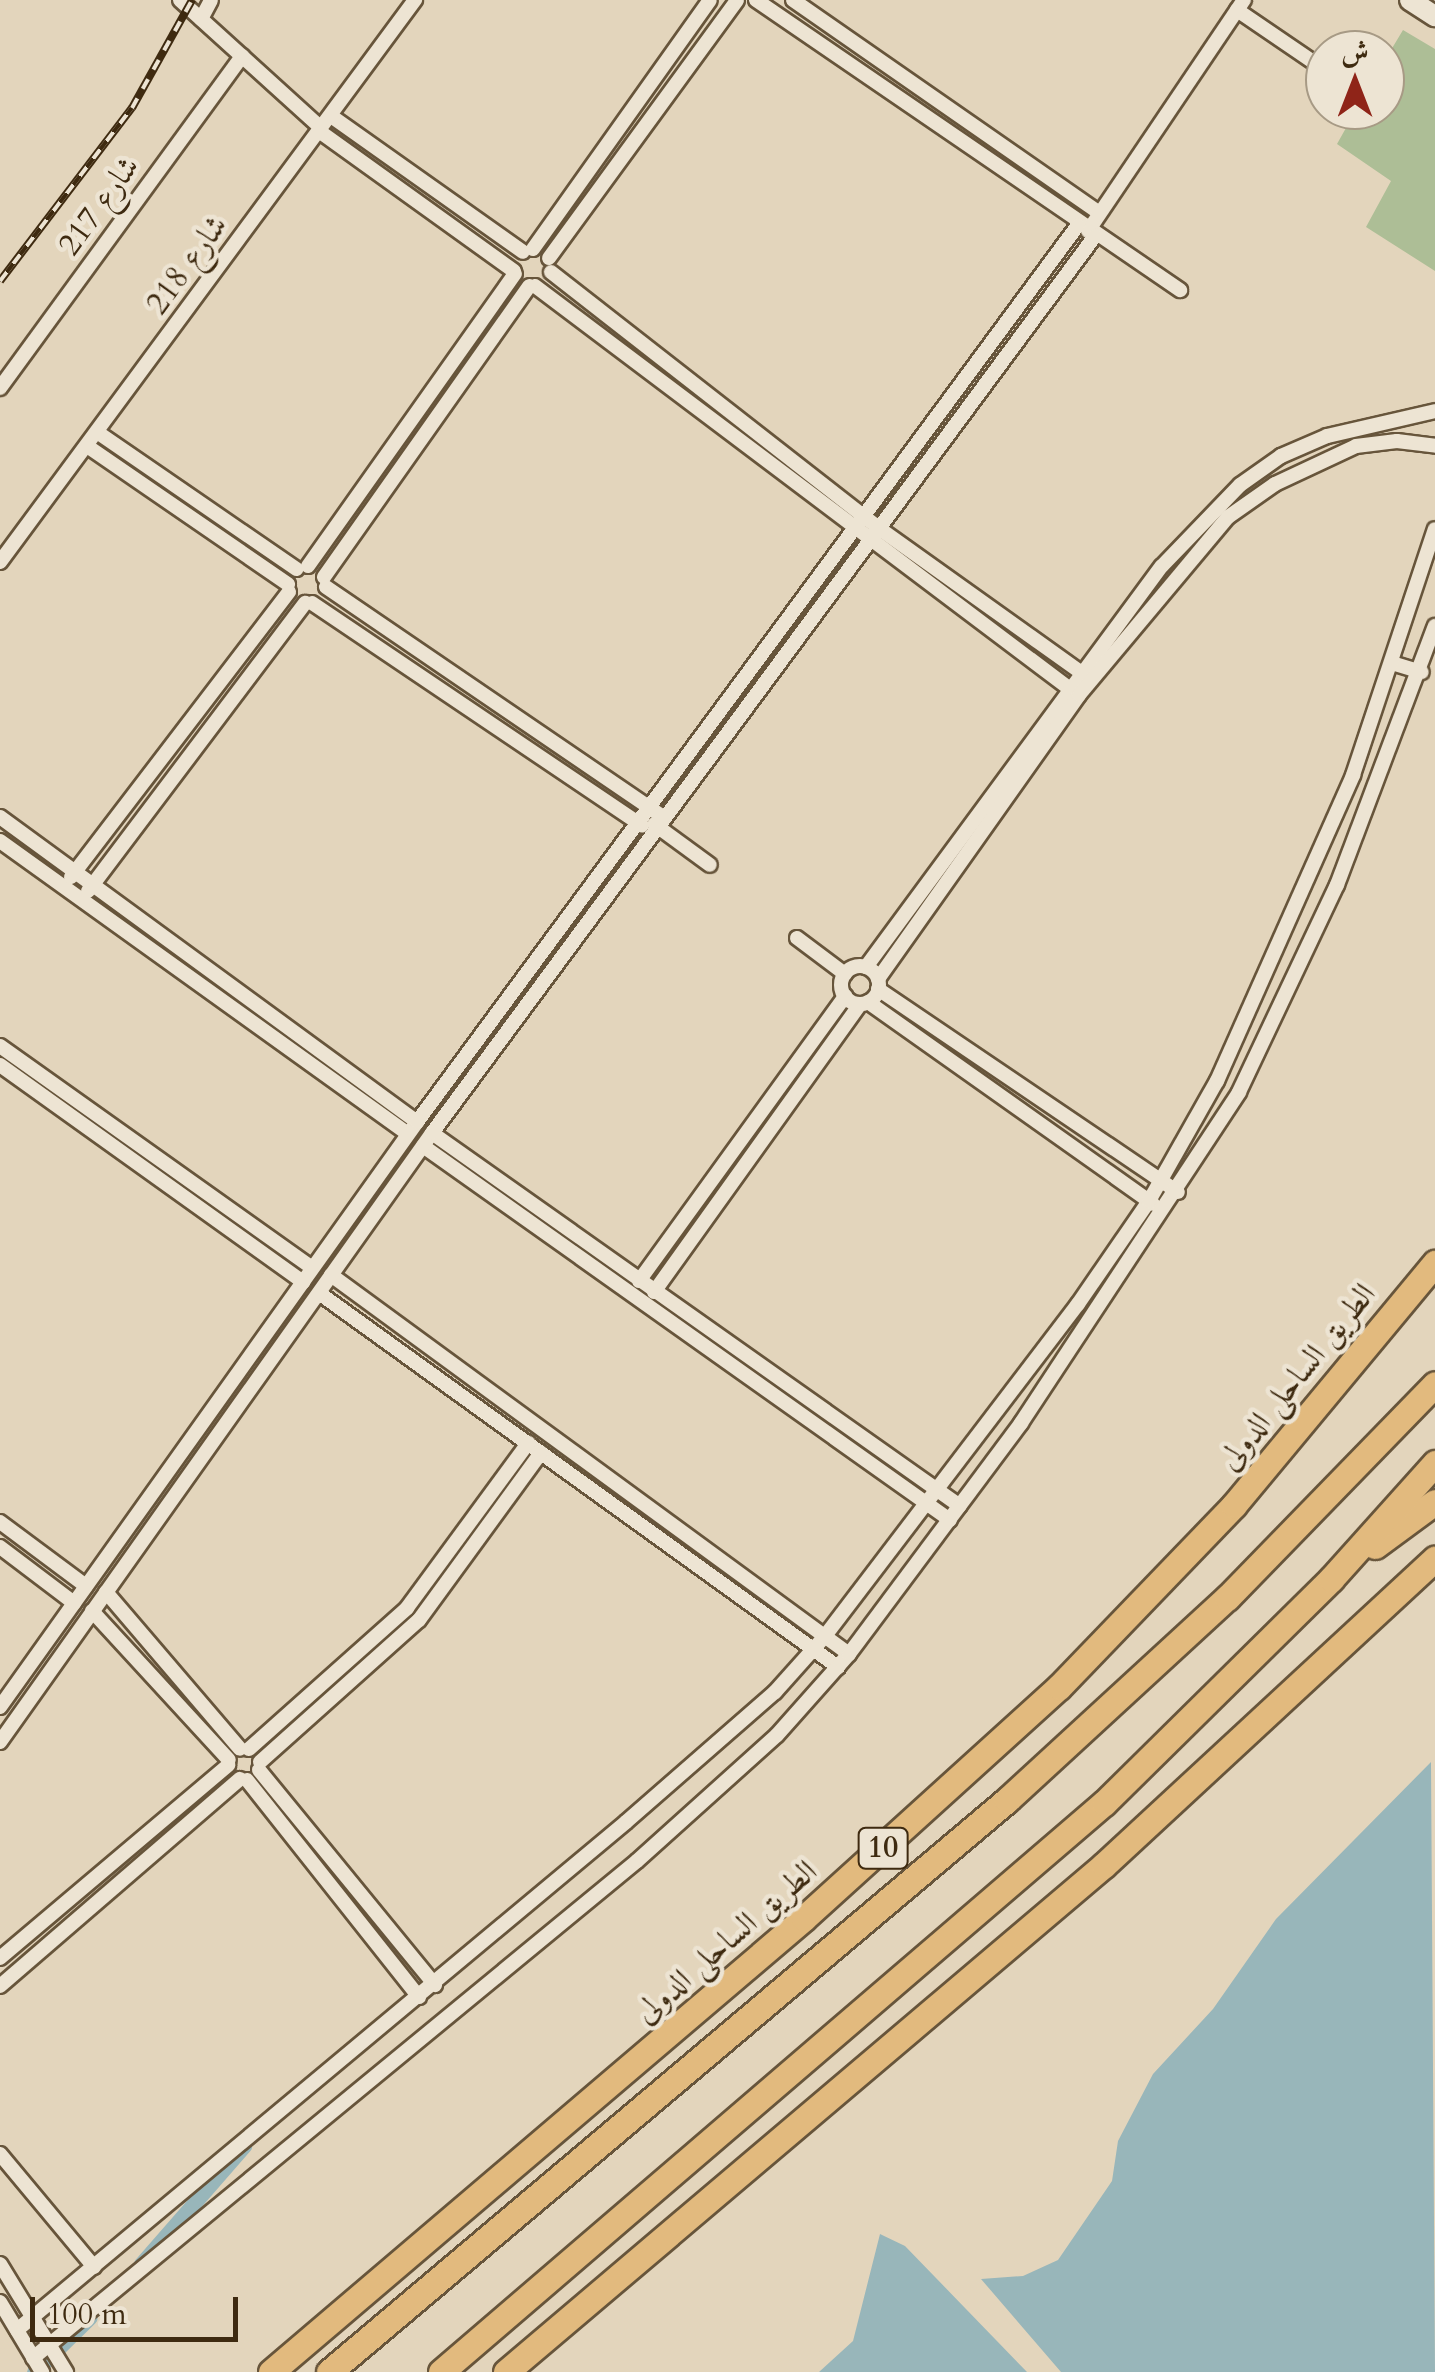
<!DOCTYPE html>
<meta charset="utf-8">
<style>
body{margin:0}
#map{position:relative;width:1435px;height:2372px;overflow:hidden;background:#e3d5bc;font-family:Cardo,Amiri,serif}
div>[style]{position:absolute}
.green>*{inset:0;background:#adbe96}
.water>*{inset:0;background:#98b6ba}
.canal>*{height:15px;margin:-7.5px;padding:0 7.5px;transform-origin:7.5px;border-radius:7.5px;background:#98b6ba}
.roads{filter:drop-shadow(2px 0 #67553b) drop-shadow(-2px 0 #67553b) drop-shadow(0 2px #67553b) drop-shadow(0 -2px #67553b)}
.street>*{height:14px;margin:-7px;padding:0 7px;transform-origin:7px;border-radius:7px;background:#ede4d3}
.street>.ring{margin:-7px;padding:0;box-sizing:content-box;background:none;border:14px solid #ede4d3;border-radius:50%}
.secondary>*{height:20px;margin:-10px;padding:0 10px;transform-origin:10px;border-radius:10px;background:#ede4d3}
.highway>*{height:25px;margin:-12.5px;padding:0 12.5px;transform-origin:12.5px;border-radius:12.5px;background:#e2ba7e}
.rail>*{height:8px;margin-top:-4px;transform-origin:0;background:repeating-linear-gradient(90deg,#ede4d3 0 11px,#3e2a10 0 22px);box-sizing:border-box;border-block:2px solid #3e2a10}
span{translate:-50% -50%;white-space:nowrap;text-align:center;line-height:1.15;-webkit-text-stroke:9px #ede4d3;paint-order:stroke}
.shield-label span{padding:2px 8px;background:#ede4d3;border:2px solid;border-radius:8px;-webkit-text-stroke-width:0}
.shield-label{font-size:30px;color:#3e2a10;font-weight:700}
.street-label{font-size:32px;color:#3e2a10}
.north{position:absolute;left:1305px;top:30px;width:100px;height:100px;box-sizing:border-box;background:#ede4d3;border:2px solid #a79a85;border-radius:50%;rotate:0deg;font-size:28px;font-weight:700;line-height:40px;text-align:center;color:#3e2a10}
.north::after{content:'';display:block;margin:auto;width:35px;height:45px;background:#8f2418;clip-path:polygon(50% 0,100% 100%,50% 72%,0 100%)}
.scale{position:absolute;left:30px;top:2297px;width:208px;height:45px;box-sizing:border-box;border:5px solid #3e2a10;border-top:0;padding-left:12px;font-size:30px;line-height:35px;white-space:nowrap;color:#3e2a10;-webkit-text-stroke:8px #ede4d3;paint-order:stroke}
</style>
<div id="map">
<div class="green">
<div style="clip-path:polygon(1403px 30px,1435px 49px,1435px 271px,1366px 227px,1391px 181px,1337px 144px,1356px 110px,1385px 110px,1385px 60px)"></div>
</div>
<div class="water">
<div style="clip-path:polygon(1431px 1762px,1435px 2372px,1061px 2372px,981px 2279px,1023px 2276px,1058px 2260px,1112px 2181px,1118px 2141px,1153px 2074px,1213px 2009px,1276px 1919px)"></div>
<div style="clip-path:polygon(880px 2234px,905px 2246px,1027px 2372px,819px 2372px,853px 2341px)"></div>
</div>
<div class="canal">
<div style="left:141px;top:2264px;width:157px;rotate:-48.9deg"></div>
<div style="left:34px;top:2372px;width:78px;rotate:-44.5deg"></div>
</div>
<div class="roads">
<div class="street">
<div style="left:180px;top:0;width:190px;rotate:42.2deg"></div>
<div style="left:756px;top:0;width:514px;rotate:34.37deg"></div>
<div style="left:793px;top:0;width:371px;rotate:34.8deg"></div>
<div style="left:1237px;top:10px;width:107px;rotate:34.3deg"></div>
<div style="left:201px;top:19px;width:21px;rotate:-62deg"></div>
<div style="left:331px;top:116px;width:235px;rotate:35.3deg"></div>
<div style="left:319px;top:131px;width:240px;rotate:35.7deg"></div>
<div style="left:1088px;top:231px;width:279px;rotate:-56deg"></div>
<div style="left:533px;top:249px;width:305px;rotate:-54.6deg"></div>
<div style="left:549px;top:258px;width:319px;rotate:-53.9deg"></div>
<div style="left:551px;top:272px;width:417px;rotate:38deg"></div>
<div style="left:880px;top:529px;width:252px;rotate:35.5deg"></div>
<div style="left:535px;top:286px;width:675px;rotate:36.99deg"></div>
<div style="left:0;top:388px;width:411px;rotate:-53.9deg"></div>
<div style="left:97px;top:432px;width:242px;rotate:34.5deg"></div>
<div style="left:87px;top:446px;width:244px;rotate:34.5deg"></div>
<div style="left:0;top:562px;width:699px;rotate:-53.56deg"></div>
<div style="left:308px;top:566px;width:358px;rotate:-54.7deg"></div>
<div style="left:324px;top:577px;width:356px;rotate:-54.8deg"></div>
<div style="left:326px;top:587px;width:410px;rotate:34.3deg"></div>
<div style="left:312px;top:603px;width:398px;rotate:34deg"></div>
<div style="left:1392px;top:663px;width:31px;rotate:17deg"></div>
<div style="left:0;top:817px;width:517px;rotate:36.18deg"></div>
<div style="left:654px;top:824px;width:69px;rotate:36.2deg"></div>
<div style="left:0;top:841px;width:502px;rotate:35.68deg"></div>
<div style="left:71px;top:877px;width:359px;rotate:-52.6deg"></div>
<div style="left:88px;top:891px;width:361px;rotate:-53deg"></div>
<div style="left:797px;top:938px;width:60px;rotate:36.9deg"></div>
<div class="ring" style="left:841px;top:966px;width:24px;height:24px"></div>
<div style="left:866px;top:967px;width:498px;rotate:-53.6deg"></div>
<div style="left:1162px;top:566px;width:112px;rotate:-46.1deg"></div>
<div style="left:1240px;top:485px;width:50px;rotate:-35.3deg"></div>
<div style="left:1281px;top:456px;width:50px;rotate:-23.5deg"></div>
<div style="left:1327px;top:436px;width:111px;rotate:-13deg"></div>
<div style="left:878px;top:979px;width:348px;rotate:-54.7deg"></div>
<div style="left:1079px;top:695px;width:232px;rotate:-50.1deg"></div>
<div style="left:1228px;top:517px;width:57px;rotate:-35.1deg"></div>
<div style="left:1275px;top:484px;width:89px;rotate:-25.1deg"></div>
<div style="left:1356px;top:446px;width:41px;rotate:-7deg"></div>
<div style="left:1397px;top:441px;width:38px;rotate:7deg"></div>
<div style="left:878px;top:989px;width:362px;rotate:34.1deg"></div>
<div style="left:868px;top:1002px;width:349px;rotate:35.3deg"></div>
<div style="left:0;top:1046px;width:383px;rotate:35.4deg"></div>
<div style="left:0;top:1065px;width:373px;rotate:35.6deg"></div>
<div style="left:432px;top:1133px;width:646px;rotate:35.24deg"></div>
<div style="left:423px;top:1146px;width:646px;rotate:35.36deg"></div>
<div style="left:331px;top:1275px;width:642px;rotate:36.19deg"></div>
<div style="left:639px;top:1281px;width:352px;rotate:-54.1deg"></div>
<div style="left:654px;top:1292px;width:354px;rotate:-54.4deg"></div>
<div style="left:319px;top:1293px;width:640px;rotate:35.78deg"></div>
<div style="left:0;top:1522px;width:107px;rotate:36.7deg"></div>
<div style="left:0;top:1547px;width:93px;rotate:37.1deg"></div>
<div style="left:106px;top:1592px;width:206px;rotate:49.5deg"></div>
<div style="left:92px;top:1611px;width:202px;rotate:47.4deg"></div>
<div style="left:0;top:1707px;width:718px;rotate:-54.52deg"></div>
<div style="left:417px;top:1122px;width:1114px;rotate:-53.61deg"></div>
<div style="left:0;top:1742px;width:747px;rotate:-54.65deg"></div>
<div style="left:432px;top:1133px;width:1115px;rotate:-53.53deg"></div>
<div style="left:249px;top:1749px;width:212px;rotate:-41.7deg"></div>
<div style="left:407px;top:1608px;width:205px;rotate:-53.7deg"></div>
<div style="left:260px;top:1762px;width:213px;rotate:-41.8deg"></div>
<div style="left:419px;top:1620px;width:207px;rotate:-53.9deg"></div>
<div style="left:259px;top:1770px;width:278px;rotate:50.7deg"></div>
<div style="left:247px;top:1780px;width:277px;rotate:51.6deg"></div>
<div style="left:0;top:1958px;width:299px;rotate:-40.2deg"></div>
<div style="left:0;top:1986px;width:317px;rotate:-40.8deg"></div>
<div style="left:0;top:2154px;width:147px;rotate:50.2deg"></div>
<div style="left:0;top:2264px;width:127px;rotate:58.6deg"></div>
<div style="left:0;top:2302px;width:82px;rotate:59deg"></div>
<div style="left:17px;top:2330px;width:793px;rotate:-39.83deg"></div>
<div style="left:626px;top:1822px;width:198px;rotate:-41.1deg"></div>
<div style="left:775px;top:1692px;width:75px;rotate:-48.2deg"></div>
<div style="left:825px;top:1636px;width:417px;rotate:-52.7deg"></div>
<div style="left:1078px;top:1304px;width:125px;rotate:-55.4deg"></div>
<div style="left:1149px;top:1201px;width:138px;rotate:-60.5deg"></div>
<div style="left:1217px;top:1081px;width:335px;rotate:-66deg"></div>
<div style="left:1353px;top:775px;width:259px;rotate:-71.6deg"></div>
<div style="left:33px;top:2358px;width:782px;rotate:-39.45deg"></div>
<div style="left:637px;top:1861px;width:188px;rotate:-42deg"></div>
<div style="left:777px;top:1735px;width:108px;rotate:-48.4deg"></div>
<div style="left:849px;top:1654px;width:288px;rotate:-53.3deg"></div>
<div style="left:1021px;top:1423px;width:396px;rotate:-56.6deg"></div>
<div style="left:1239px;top:1092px;width:229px;rotate:-64.7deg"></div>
<div style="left:1337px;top:885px;width:277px;rotate:-69.3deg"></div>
</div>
<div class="secondary">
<div style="left:1410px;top:0;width:30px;rotate:33deg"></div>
</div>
<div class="highway">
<div style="left:1375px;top:1546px;width:74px;rotate:-36.3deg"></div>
<div style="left:271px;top:2372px;width:700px;rotate:-40.42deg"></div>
<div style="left:804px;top:1918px;width:344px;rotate:-42.2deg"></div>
<div style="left:1059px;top:1687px;width:252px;rotate:-46.1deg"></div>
<div style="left:1234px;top:1505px;width:315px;rotate:-50.3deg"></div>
<div style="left:329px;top:2372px;width:887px;rotate:-40.15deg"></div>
<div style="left:1007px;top:1800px;width:299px;rotate:-42.6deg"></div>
<div style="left:1227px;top:1598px;width:298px;rotate:-45.8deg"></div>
<div style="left:441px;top:2372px;width:874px;rotate:-40.64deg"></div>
<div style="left:1104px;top:1803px;width:319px;rotate:-44.6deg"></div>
<div style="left:1331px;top:1579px;width:156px;rotate:-48.1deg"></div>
<div style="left:506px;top:2372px;width:784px;rotate:-40.29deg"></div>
<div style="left:1104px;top:1865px;width:451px;rotate:-42.8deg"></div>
</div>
</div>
<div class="rail">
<div style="left:0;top:281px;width:218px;rotate:-52.7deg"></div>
<div style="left:132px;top:108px;width:124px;rotate:-60.9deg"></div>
</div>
<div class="shield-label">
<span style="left:883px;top:1848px">10</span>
</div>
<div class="street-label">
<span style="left:99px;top:206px;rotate:-54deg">شارع 217</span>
<span style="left:187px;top:265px;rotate:-54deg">شارع 218</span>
<span style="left:1297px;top:1377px;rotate:-51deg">الطريق الساحلى الدولى</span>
<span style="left:726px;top:1942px;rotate:-41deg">الطريق الساحلى الدولى</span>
</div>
<div class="north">ش</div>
<div class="scale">100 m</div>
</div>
